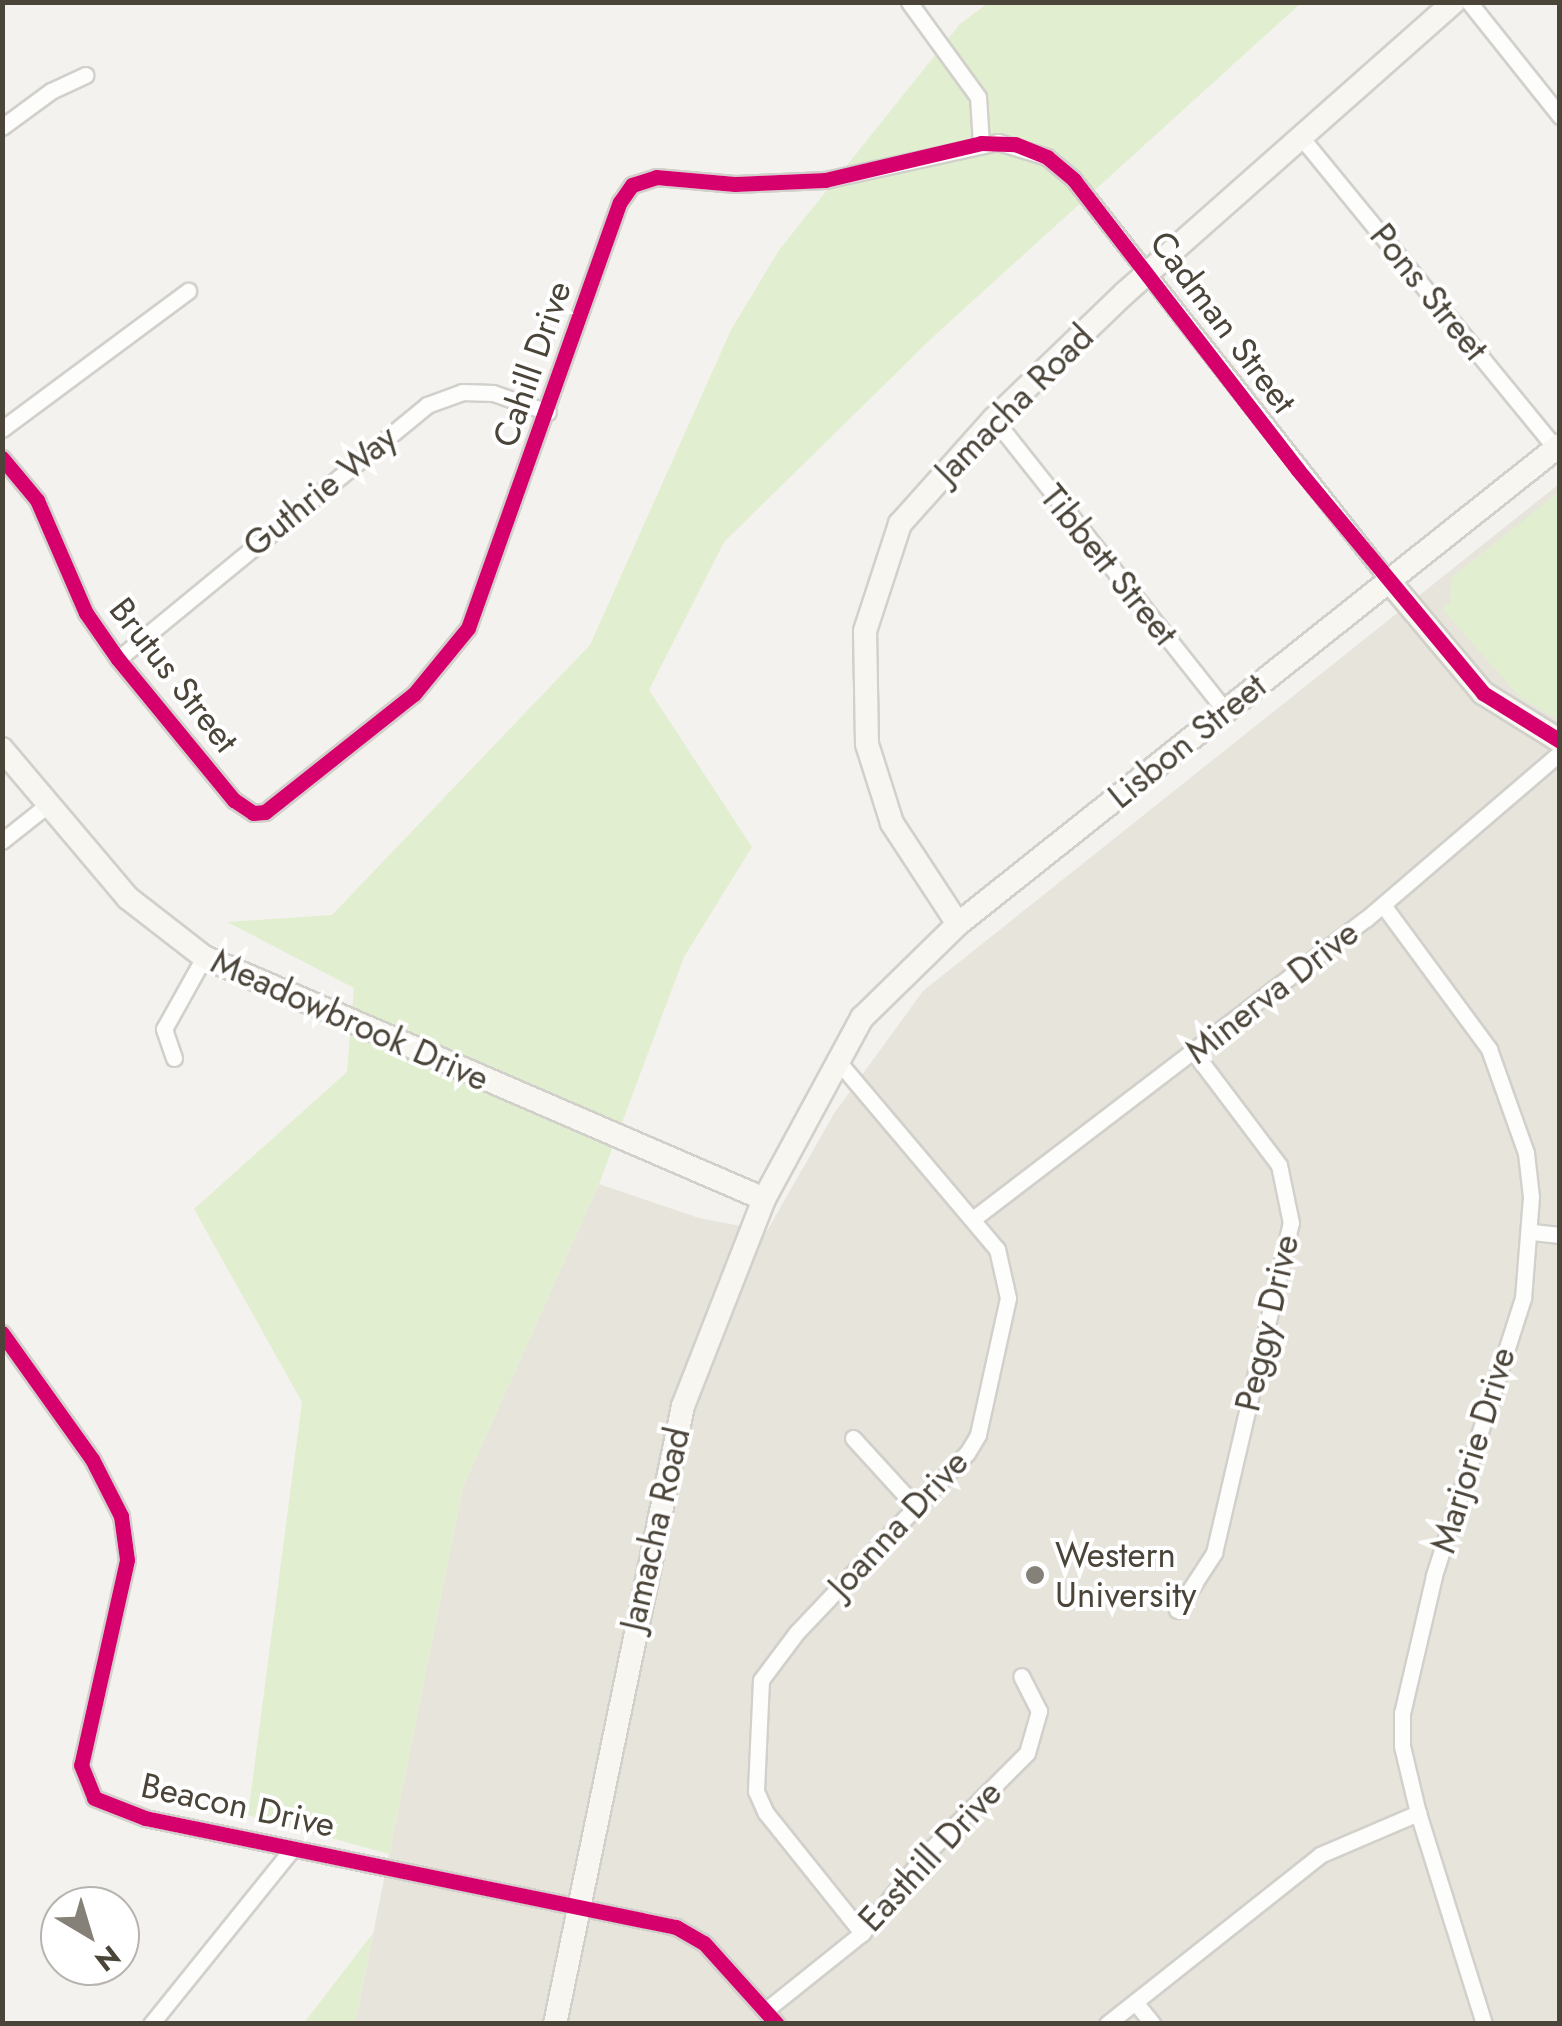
<!DOCTYPE html>
<style>
body{margin:0}
#map{position:relative;width:1562px;height:2026px;overflow:hidden;background:#f4f2ee;font-family:Jost,sans-serif}
div>[style]{position:absolute}
.residential>*{inset:0;background:#e7e4dc}
.green>*{inset:0;background:#e1eecf}
.roads{filter:drop-shadow(2px 0 #d2d0cb) drop-shadow(-2px 0 #d2d0cb) drop-shadow(0 2px #d2d0cb) drop-shadow(0 -2px #d2d0cb)}
.street>*{height:15px;margin:-7.5px;padding:0 7.5px;transform-origin:7.5px;border-radius:7.5px;background:#fdfdfc}
.secondary>*{height:22px;margin:-11px;padding:0 11px;transform-origin:11px;border-radius:11px;background:#f7f6f1}
.cycleway>*{height:15px;margin:-7.5px;padding:0 7.5px;transform-origin:7.5px;border-radius:7.5px;background:#d6006c}
.dots>*{width:28px;height:28px;translate:-50% -50%;box-sizing:border-box;border:5px solid #fff;border-radius:50%}
span{translate:-50% -50%;white-space:nowrap;text-align:center;line-height:1.15;-webkit-text-stroke:8px #fff;paint-order:stroke}
.street-label{font-size:35px;color:#4b4439}
.poi-label{font-size:35px;color:#4b4439}
.left{translate:0 -50%;text-align:left}
.frame{position:absolute;inset:0;border:5px solid #4b4439;pointer-events:none}
.north{position:absolute;left:40px;top:1886px;width:100px;height:100px;box-sizing:border-box;background:#fff;border:2px solid #b7b4b0;border-radius:50%;rotate:142deg;font-size:28px;font-weight:700;line-height:40px;text-align:center;color:#4b4439}
.north::after{content:'';display:block;margin:auto;width:35px;height:45px;background:#868178;clip-path:polygon(50% 0,100% 100%,50% 72%,0 100%)}
</style>
<div id="map">
<div class="residential">
<div style="clip-path:polygon(1559px 484px,1559px 2023px,355px 2024px,463px 1487px,599px 1184px,699px 1218px,767px 1231px,835px 1112px,923px 991px)"></div>
</div>
<div class="green">
<div style="clip-path:polygon(988px 3px,1301px 3px,933px 337px,724px 542px,649px 690px,752px 847px,684px 957px,599px 1184px,463px 1487px,389px 1854px,248px 1815px,302px 1402px,194px 1209px,347px 1072px,354px 988px,227px 922px,332px 915px,590px 645px,731px 330px,779px 250px,960px 24px)"></div>
<div style="clip-path:polygon(1559px 492px,1559px 721px,1520px 697px,1442px 609px,1450px 603px,1452px 577px)"></div>
<div style="clip-path:polygon(373px 1933px,355px 2023px,304px 2023px)"></div>
</div>
<div class="roads">
<div class="street">
<div style="left:909px;top:2px;width:117px;rotate:54deg"></div>
<div style="left:978px;top:97px;width:46px;rotate:86.3deg"></div>
<div style="left:1469px;top:2px;width:146px;rotate:51.4deg"></div>
<div style="left:2px;top:127px;width:61px;rotate:-36.3deg"></div>
<div style="left:51px;top:91px;width:38px;rotate:-25deg"></div>
<div style="left:1301px;top:137px;width:402px;rotate:50.7deg"></div>
<div style="left:994px;top:419px;width:372px;rotate:51.6deg"></div>
<div style="left:2px;top:429px;width:232px;rotate:-36.6deg"></div>
<div style="left:2px;top:458px;width:55px;rotate:50.2deg"></div>
<div style="left:37px;top:500px;width:123px;rotate:66.6deg"></div>
<div style="left:86px;top:613px;width:56px;rotate:55.2deg"></div>
<div style="left:118px;top:659px;width:183px;rotate:50.6deg"></div>
<div style="left:234px;top:800px;width:23px;rotate:34deg"></div>
<div style="left:253px;top:813px;width:12px;rotate:-5deg"></div>
<div style="left:265px;top:812px;width:190px;rotate:-38.4deg"></div>
<div style="left:414px;top:694px;width:85px;rotate:-50.7deg"></div>
<div style="left:468px;top:628px;width:452px;rotate:-70.4deg"></div>
<div style="left:620px;top:202px;width:21px;rotate:-55deg"></div>
<div style="left:632px;top:185px;width:25px;rotate:-18deg"></div>
<div style="left:656px;top:177px;width:79px;rotate:5.1deg"></div>
<div style="left:735px;top:184px;width:90px;rotate:-2.5deg"></div>
<div style="left:825px;top:180px;width:177px;rotate:-12.4deg"></div>
<div style="left:998px;top:142px;width:51px;rotate:17deg"></div>
<div style="left:1047px;top:157px;width:35px;rotate:40deg"></div>
<div style="left:1074px;top:180px;width:510px;rotate:51.85deg"></div>
<div style="left:118px;top:659px;width:400px;rotate:-39.4deg"></div>
<div style="left:427px;top:405px;width:37px;rotate:-20deg"></div>
<div style="left:462px;top:392px;width:31px;rotate:2deg"></div>
<div style="left:493px;top:393px;width:58px;rotate:19.1deg"></div>
<div style="left:2px;top:841px;width:56px;rotate:-38.5deg"></div>
<div style="left:1383px;top:905px;width:179px;rotate:53.6deg"></div>
<div style="left:1489px;top:1049px;width:110px;rotate:70.4deg"></div>
<div style="left:1526px;top:1153px;width:44px;rotate:83.5deg"></div>
<div style="left:1531px;top:1197px;width:101px;rotate:94.5deg"></div>
<div style="left:1523px;top:1298px;width:292px;rotate:107.8deg"></div>
<div style="left:1434px;top:1576px;width:141px;rotate:103.1deg"></div>
<div style="left:1402px;top:1713px;width:33px;rotate:90deg"></div>
<div style="left:1402px;top:1746px;width:69px;rotate:76.6deg"></div>
<div style="left:1418px;top:1813px;width:221px;rotate:72.6deg"></div>
<div style="left:174px;top:1058px;width:31px;rotate:-109deg"></div>
<div style="left:164px;top:1029px;width:82px;rotate:-60.9deg"></div>
<div style="left:837px;top:1060px;width:248px;rotate:49.8deg"></div>
<div style="left:997px;top:1249px;width:50px;rotate:77.3deg"></div>
<div style="left:1008px;top:1298px;width:140px;rotate:102.4deg"></div>
<div style="left:978px;top:1435px;width:21px;rotate:121deg"></div>
<div style="left:967px;top:1453px;width:247px;rotate:133.5deg"></div>
<div style="left:797px;top:1632px;width:60px;rotate:126.9deg"></div>
<div style="left:761px;top:1680px;width:111px;rotate:92.6deg"></div>
<div style="left:756px;top:1791px;width:24px;rotate:66deg"></div>
<div style="left:766px;top:1813px;width:154px;rotate:51.3deg"></div>
<div style="left:973px;top:1219px;width:494px;rotate:-37.4deg"></div>
<div style="left:1366px;top:919px;width:255px;rotate:-40.6deg"></div>
<div style="left:1532px;top:1232px;width:28px;rotate:6deg"></div>
<div style="left:2px;top:1333px;width:155px;rotate:54.5deg"></div>
<div style="left:92px;top:1459px;width:64px;rotate:63deg"></div>
<div style="left:121px;top:1516px;width:44px;rotate:82.2deg"></div>
<div style="left:127px;top:1560px;width:210px;rotate:102.6deg"></div>
<div style="left:81px;top:1765px;width:35px;rotate:68deg"></div>
<div style="left:94px;top:1798px;width:55px;rotate:21.4deg"></div>
<div style="left:145px;top:1818px;width:542px;rotate:11.6deg"></div>
<div style="left:676px;top:1927px;width:32px;rotate:30deg"></div>
<div style="left:704px;top:1943px;width:109px;rotate:48deg"></div>
<div style="left:853px;top:1438px;width:93px;rotate:47.6deg"></div>
<div style="left:1177px;top:1610px;width:68px;rotate:-57deg"></div>
<div style="left:1214px;top:1553px;width:339px;rotate:-76.9deg"></div>
<div style="left:1291px;top:1223px;width:59px;rotate:-101.7deg"></div>
<div style="left:1279px;top:1165px;width:141px;rotate:-127deg"></div>
<div style="left:1135px;top:2002px;width:28px;rotate:51deg"></div>
<div style="left:766px;top:2010px;width:123px;rotate:-38.7deg"></div>
<div style="left:862px;top:1933px;width:100px;rotate:-51.1deg"></div>
<div style="left:925px;top:1855px;width:144px;rotate:-45deg"></div>
<div style="left:1027px;top:1753px;width:44px;rotate:-74.1deg"></div>
<div style="left:1039px;top:1711px;width:39px;rotate:-117deg"></div>
<div style="left:151px;top:2024px;width:225px;rotate:-51.1deg"></div>
<div style="left:1107px;top:2024px;width:272px;rotate:-38.4deg"></div>
<div style="left:1320px;top:1855px;width:107px;rotate:-23.2deg"></div>
</div>
<div class="secondary">
<div style="left:1389px;top:581px;width:146px;rotate:50deg"></div>
<div style="left:1483px;top:693px;width:91px;rotate:31.9deg"></div>
<div style="left:2px;top:749px;width:195px;rotate:49.8deg"></div>
<div style="left:128px;top:898px;width:96px;rotate:37.8deg"></div>
<div style="left:204px;top:957px;width:610px;rotate:23.37deg"></div>
<div style="left:958px;top:924px;width:121px;rotate:-123.2deg"></div>
<div style="left:892px;top:823px;width:83px;rotate:-107.6deg"></div>
<div style="left:867px;top:744px;width:113px;rotate:-91deg"></div>
<div style="left:865px;top:631px;width:113px;rotate:-71.9deg"></div>
<div style="left:900px;top:524px;width:141px;rotate:-48.2deg"></div>
<div style="left:994px;top:419px;width:182px;rotate:-43.9deg"></div>
<div style="left:1125px;top:293px;width:439px;rotate:-41.5deg"></div>
<div style="left:555px;top:2024px;width:631px;rotate:-78.3deg"></div>
<div style="left:683px;top:1406px;width:222px;rotate:-68.6deg"></div>
<div style="left:764px;top:1199px;width:206px;rotate:-61.6deg"></div>
<div style="left:862px;top:1018px;width:134px;rotate:-44.4deg"></div>
<div style="left:958px;top:924px;width:769px;rotate:-38.51deg"></div>
</div>
</div>
<div class="cycleway">
<div style="left:2px;top:458px;width:55px;rotate:50.2deg"></div>
<div style="left:37px;top:500px;width:123px;rotate:66.6deg"></div>
<div style="left:86px;top:613px;width:56px;rotate:55.2deg"></div>
<div style="left:118px;top:659px;width:183px;rotate:50.6deg"></div>
<div style="left:234px;top:800px;width:23px;rotate:34deg"></div>
<div style="left:253px;top:813px;width:12px;rotate:-5deg"></div>
<div style="left:265px;top:812px;width:190px;rotate:-38.4deg"></div>
<div style="left:414px;top:694px;width:85px;rotate:-50.7deg"></div>
<div style="left:468px;top:628px;width:452px;rotate:-70.4deg"></div>
<div style="left:620px;top:202px;width:21px;rotate:-55deg"></div>
<div style="left:632px;top:185px;width:25px;rotate:-18deg"></div>
<div style="left:656px;top:177px;width:79px;rotate:5.1deg"></div>
<div style="left:735px;top:184px;width:90px;rotate:-2.5deg"></div>
<div style="left:825px;top:180px;width:160px;rotate:-13.3deg"></div>
<div style="left:981px;top:143px;width:34px;rotate:2deg"></div>
<div style="left:1015px;top:144px;width:35px;rotate:22deg"></div>
<div style="left:1047px;top:157px;width:35px;rotate:40deg"></div>
<div style="left:1074px;top:180px;width:366px;rotate:52.3deg"></div>
<div style="left:1298px;top:470px;width:290px;rotate:50.3deg"></div>
<div style="left:1483px;top:693px;width:91px;rotate:31.9deg"></div>
<div style="left:2px;top:1333px;width:155px;rotate:54.5deg"></div>
<div style="left:92px;top:1459px;width:64px;rotate:63deg"></div>
<div style="left:121px;top:1516px;width:44px;rotate:82.2deg"></div>
<div style="left:127px;top:1560px;width:210px;rotate:102.6deg"></div>
<div style="left:81px;top:1765px;width:35px;rotate:68deg"></div>
<div style="left:94px;top:1798px;width:55px;rotate:21.4deg"></div>
<div style="left:145px;top:1818px;width:542px;rotate:11.6deg"></div>
<div style="left:676px;top:1927px;width:32px;rotate:30deg"></div>
<div style="left:704px;top:1943px;width:109px;rotate:48deg"></div>
</div>
<div class="dots">
<div style="left:1035px;top:1575px;background:#868178"></div>
</div>
<div class="street-label">
<span style="left:1429px;top:292px;rotate:51deg">Pons Street</span>
<span style="left:1223px;top:322px;rotate:53deg">Cadman Street</span>
<span style="left:532px;top:364px;rotate:-71deg">Cahill Drive</span>
<span style="left:1014px;top:404px;rotate:-45deg">Jamacha Road</span>
<span style="left:320px;top:491px;rotate:-39deg">Guthrie Way</span>
<span style="left:1109px;top:565px;rotate:51deg">Tibbett Street</span>
<span style="left:174px;top:675px;rotate:52deg">Brutus Street</span>
<span style="left:1187px;top:741px;rotate:-39deg">Lisbon Street</span>
<span style="left:1272px;top:992px;rotate:-38deg">Minerva Drive</span>
<span style="left:350px;top:1020px;rotate:24deg">Meadowbrook Drive</span>
<span style="left:1267px;top:1323px;rotate:-77deg">Peggy Drive</span>
<span style="left:1473px;top:1450px;rotate:-73deg">Marjorie Drive</span>
<span style="left:898px;top:1524px;rotate:-47deg">Joanna Drive</span>
<span style="left:655px;top:1529px;rotate:-77deg">Jamacha Road</span>
<span style="left:238px;top:1805px;rotate:12deg">Beacon Drive</span>
<span style="left:930px;top:1856px;rotate:-47deg">Easthill Drive</span>
</div>
<div class="poi-label">
<span class="left" style="left:1055px;top:1575px">Western<br>University</span>
</div>
<div class="frame"></div>
<div class="north">N</div>
</div>
